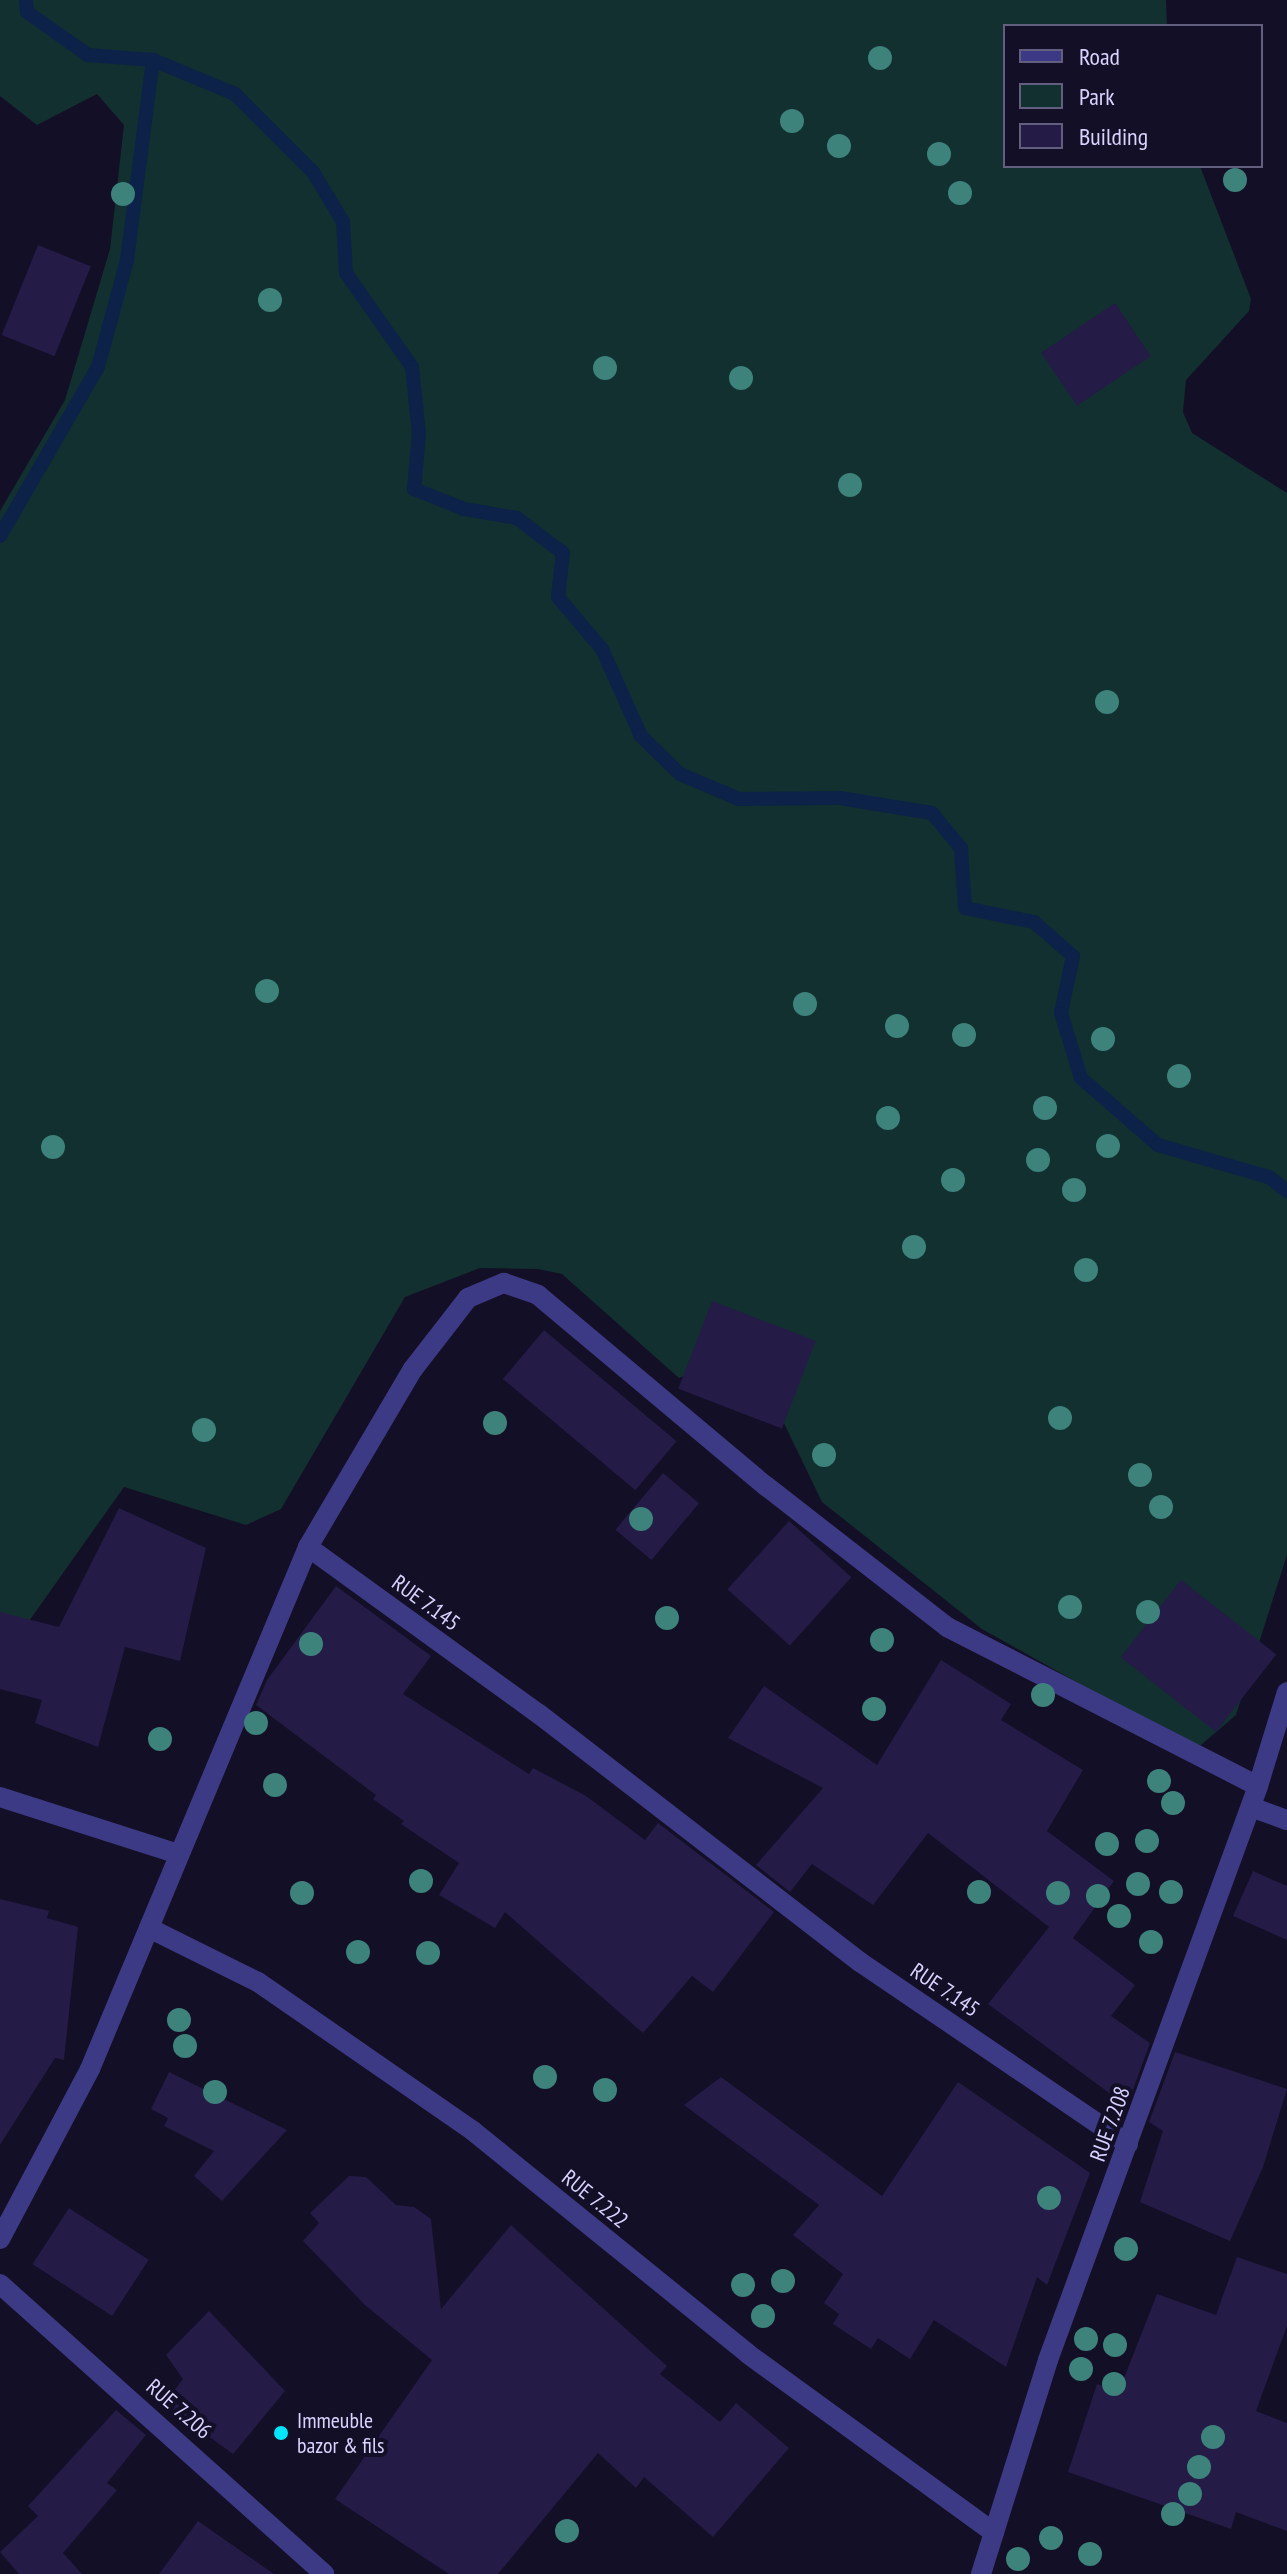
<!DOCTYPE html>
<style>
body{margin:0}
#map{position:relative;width:1287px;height:2574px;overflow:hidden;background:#130f26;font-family:"PT Sans Narrow",sans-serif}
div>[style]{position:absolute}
.green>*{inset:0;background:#12302f}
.stream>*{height:14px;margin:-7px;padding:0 7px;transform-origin:7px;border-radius:7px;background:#0c2248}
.building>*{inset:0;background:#241b47;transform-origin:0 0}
.minor>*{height:20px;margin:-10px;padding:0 10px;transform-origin:10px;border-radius:10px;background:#3d3a85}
.trees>*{width:24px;height:24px;margin:-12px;border-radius:50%;background:#3d827b}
.dots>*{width:22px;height:22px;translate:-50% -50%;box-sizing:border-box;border:4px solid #130f26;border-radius:50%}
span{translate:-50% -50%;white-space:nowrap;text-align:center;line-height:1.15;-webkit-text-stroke:8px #130f26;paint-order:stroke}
.street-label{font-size:22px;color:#d9d4ff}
.poi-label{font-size:22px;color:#d9d4ff}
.left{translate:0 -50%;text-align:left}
.legend{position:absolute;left:1003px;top:24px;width:260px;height:144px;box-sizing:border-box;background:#130f26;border:2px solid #625e7d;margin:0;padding:10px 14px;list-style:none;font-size:24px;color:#d9d4ff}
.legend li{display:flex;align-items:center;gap:16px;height:40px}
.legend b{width:40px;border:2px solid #625e7d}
</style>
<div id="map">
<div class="green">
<div style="clip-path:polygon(0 0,1166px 0,1167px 26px,1005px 26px,1005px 166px,1200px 166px,1251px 299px,1249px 311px,1186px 380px,1183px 412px,1192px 433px,1287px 493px,1287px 1555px,1236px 1715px,1201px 1745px,1178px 1739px,982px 1629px,822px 1502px,766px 1386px,720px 1361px,679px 1378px,562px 1274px,538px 1269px,480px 1268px,405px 1297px,281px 1509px,246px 1525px,124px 1487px,0 1662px,0 511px,65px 400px,110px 249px,124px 125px,97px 94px,37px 125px,0 96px)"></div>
</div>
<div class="stream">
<div style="left:26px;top:0;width:12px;rotate:85deg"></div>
<div style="left:27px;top:12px;width:75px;rotate:35.2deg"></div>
<div style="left:88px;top:55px;width:65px;rotate:4.4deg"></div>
<div style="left:153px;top:60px;width:89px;rotate:22.5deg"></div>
<div style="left:235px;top:94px;width:110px;rotate:45deg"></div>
<div style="left:313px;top:172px;width:58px;rotate:59deg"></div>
<div style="left:343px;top:222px;width:51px;rotate:86.6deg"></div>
<div style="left:346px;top:273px;width:115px;rotate:54.9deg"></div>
<div style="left:412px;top:367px;width:67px;rotate:84deg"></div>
<div style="left:419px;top:434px;width:55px;rotate:95.2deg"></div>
<div style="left:414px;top:489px;width:54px;rotate:21.8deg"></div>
<div style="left:464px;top:509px;width:54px;rotate:9.6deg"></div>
<div style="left:517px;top:518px;width:58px;rotate:37.3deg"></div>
<div style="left:563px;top:553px;width:44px;rotate:96.5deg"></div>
<div style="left:558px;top:597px;width:68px;rotate:49.8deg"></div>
<div style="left:602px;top:649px;width:95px;rotate:65.9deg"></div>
<div style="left:641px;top:736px;width:54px;rotate:44.3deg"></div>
<div style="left:680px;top:774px;width:64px;rotate:23deg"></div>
<div style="left:739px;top:799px;width:101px;rotate:-0.6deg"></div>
<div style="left:840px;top:798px;width:93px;rotate:9.3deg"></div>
<div style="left:932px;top:813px;width:45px;rotate:50.4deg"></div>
<div style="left:961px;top:848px;width:60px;rotate:86.2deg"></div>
<div style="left:965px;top:908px;width:70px;rotate:11.5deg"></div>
<div style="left:1034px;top:922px;width:52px;rotate:41.1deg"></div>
<div style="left:1073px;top:956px;width:58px;rotate:101.9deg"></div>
<div style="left:1061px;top:1013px;width:68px;rotate:72.9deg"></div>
<div style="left:1081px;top:1078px;width:102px;rotate:41deg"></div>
<div style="left:1158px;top:1145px;width:116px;rotate:16.1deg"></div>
<div style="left:1269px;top:1177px;width:23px;rotate:38deg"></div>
<div style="left:0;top:536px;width:195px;rotate:-59.9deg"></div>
<div style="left:98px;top:367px;width:111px;rotate:-74.8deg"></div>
<div style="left:127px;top:260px;width:202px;rotate:-82.6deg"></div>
</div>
<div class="building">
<div style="left:38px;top:245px;width:57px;height:97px;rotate:22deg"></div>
<div style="left:1115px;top:303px;width:64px;height:89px;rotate:56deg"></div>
<div style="left:712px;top:1301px;width:111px;height:94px;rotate:21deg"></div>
<div style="left:544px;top:1330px;width:173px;height:64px;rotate:40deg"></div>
<div style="left:663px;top:1473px;width:47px;height:74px;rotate:40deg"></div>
<div style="clip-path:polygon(119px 1508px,206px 1548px,180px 1661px,125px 1647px,98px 1747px,35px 1723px,42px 1700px,0 1689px,0 1612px,59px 1627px)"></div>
<div style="left:789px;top:1521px;width:84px;height:92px;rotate:42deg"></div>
<div style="left:1181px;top:1580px;width:121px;height:98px;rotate:38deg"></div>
<div style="clip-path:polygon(336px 1586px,431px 1656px,403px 1694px,529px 1774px,533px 1768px,586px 1796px,645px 1840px,658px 1823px,774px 1912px,713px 1992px,692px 1976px,643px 2033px,505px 1912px,495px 1928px,439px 1895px,459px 1863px,401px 1824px,404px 1821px,373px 1799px,376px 1795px,256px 1705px,267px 1680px)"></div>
<div style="clip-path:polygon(941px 1660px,1011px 1704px,1001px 1720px,1083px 1770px,1047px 1831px,1114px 1881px,1073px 1938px,1135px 1985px,1111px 2016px,1150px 2043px,1127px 2106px,988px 2004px,1049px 1927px,928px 1833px,873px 1905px,812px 1864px,790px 1892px,756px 1865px,823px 1788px,728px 1738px,764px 1686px,877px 1765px)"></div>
<div style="clip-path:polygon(1253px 1871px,1287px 1886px,1287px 1940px,1233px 1916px)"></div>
<div style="clip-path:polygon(0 1899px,49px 1911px,47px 1918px,78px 1927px,64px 2060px,55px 2058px,0 2145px)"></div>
<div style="clip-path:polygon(1175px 2052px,1287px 2089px,1263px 2167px,1230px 2241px,1140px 2202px,1163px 2131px,1149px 2122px)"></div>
<div style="clip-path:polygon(169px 2072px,287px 2130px,222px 2201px,194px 2176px,214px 2151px,164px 2126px,168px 2118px,151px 2109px)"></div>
<div style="clip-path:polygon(721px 2077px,882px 2196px,958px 2082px,1090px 2173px,1047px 2285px,1037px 2277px,1006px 2367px,934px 2320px,910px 2359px,878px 2338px,871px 2349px,833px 2324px,839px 2314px,824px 2303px,843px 2274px,793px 2235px,819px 2205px,684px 2105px)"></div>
<div style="clip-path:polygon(349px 2176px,366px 2177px,396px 2205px,414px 2207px,431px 2219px,441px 2309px,511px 2225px,667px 2366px,660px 2374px,720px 2422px,736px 2403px,789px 2448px,713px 2537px,644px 2477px,636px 2488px,598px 2453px,498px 2574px,449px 2574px,335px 2499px,432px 2360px,365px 2305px,303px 2241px,319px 2223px,310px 2213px)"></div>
<div style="left:69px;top:2208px;width:95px;height:67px;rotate:33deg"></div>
<div style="clip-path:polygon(1237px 2257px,1287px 2274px,1287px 2326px,1256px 2411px,1287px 2423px,1287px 2531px,1236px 2512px,1231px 2529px,1068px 2472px,1097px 2384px,1119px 2391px,1157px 2294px,1216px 2315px)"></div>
<div style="clip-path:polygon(209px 2311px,285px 2391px,233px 2454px,164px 2404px,183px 2379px,166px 2355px)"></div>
<div style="clip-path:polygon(116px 2410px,146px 2435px,107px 2483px,117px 2490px,63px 2553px,82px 2574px,19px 2574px,0 2552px,38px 2516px,28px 2506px)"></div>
<div style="clip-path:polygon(198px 2521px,274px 2574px,159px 2574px)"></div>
</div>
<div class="minor">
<div style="left:308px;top:1547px;width:207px;rotate:-59.5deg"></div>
<div style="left:413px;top:1369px;width:90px;rotate:-52.2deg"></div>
<div style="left:468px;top:1298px;width:39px;rotate:-23deg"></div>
<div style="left:504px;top:1283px;width:36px;rotate:19deg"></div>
<div style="left:538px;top:1295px;width:297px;rotate:40deg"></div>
<div style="left:766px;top:1486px;width:229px;rotate:37.9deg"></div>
<div style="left:947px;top:1627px;width:349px;rotate:27.1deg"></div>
<div style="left:0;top:1797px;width:188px;rotate:17.7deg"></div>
<div style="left:1251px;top:1807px;width:38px;rotate:20deg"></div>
<div style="left:149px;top:1928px;width:122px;rotate:26.4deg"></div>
<div style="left:258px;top:1982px;width:262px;rotate:34.7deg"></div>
<div style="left:473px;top:2131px;width:354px;rotate:39deg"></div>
<div style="left:748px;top:2354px;width:304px;rotate:36deg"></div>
<div style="left:0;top:2239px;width:192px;rotate:-62.1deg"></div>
<div style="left:90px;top:2069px;width:566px;rotate:-67.33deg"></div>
<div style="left:308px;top:1547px;width:285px;rotate:35.9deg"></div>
<div style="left:539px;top:1714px;width:406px;rotate:37.7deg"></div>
<div style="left:860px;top:1962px;width:324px;rotate:34.2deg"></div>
<div style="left:0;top:2284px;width:435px;rotate:41.8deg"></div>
<div style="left:981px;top:2574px;width:224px;rotate:-72.6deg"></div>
<div style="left:1048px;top:2360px;width:611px;rotate:-69.9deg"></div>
<div style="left:1258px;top:1786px;width:98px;rotate:-72.9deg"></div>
</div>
<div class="trees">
<div style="left:880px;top:58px"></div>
<div style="left:792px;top:121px"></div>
<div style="left:839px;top:146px"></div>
<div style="left:939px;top:154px"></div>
<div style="left:1235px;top:180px"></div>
<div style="left:960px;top:193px"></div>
<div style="left:123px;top:194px"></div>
<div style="left:270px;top:300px"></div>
<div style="left:605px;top:368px"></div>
<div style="left:741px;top:378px"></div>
<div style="left:850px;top:485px"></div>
<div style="left:1107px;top:702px"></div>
<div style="left:267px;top:991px"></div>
<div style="left:805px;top:1004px"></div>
<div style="left:897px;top:1026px"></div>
<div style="left:964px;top:1035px"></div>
<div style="left:1103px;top:1039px"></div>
<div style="left:1179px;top:1076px"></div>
<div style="left:1045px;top:1108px"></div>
<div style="left:888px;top:1118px"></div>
<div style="left:1108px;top:1146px"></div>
<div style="left:53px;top:1147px"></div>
<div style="left:1038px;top:1160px"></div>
<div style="left:953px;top:1180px"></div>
<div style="left:1074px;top:1190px"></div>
<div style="left:914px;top:1247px"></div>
<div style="left:1086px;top:1270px"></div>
<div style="left:1060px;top:1418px"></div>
<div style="left:495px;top:1423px"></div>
<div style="left:204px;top:1430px"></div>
<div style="left:824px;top:1455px"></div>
<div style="left:1140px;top:1475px"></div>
<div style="left:1161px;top:1507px"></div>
<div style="left:641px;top:1519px"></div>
<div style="left:1070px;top:1607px"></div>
<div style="left:1148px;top:1612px"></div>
<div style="left:667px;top:1618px"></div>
<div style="left:882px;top:1640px"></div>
<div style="left:311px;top:1644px"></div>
<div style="left:1043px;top:1695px"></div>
<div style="left:874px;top:1709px"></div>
<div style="left:256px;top:1723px"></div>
<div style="left:160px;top:1739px"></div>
<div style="left:1159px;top:1781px"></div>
<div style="left:275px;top:1785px"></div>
<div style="left:1173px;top:1803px"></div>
<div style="left:1147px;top:1841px"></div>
<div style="left:1107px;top:1844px"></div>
<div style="left:421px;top:1881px"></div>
<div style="left:1138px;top:1884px"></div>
<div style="left:979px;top:1892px"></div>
<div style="left:1171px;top:1892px"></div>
<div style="left:302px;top:1893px"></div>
<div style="left:1058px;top:1893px"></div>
<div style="left:1098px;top:1896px"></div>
<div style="left:1119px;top:1916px"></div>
<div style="left:1151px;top:1942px"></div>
<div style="left:358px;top:1952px"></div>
<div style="left:428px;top:1953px"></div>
<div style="left:179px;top:2020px"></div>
<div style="left:185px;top:2046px"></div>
<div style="left:545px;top:2077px"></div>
<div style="left:605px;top:2090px"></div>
<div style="left:215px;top:2092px"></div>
<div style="left:1049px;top:2198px"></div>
<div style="left:1126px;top:2249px"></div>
<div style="left:783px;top:2281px"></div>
<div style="left:743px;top:2285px"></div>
<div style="left:763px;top:2316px"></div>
<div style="left:1086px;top:2339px"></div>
<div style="left:1115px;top:2345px"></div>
<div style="left:1081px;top:2369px"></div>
<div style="left:1114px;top:2384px"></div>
<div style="left:1213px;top:2437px"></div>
<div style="left:1199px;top:2467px"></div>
<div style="left:1190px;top:2494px"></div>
<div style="left:1173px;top:2514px"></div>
<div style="left:567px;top:2531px"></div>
<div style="left:1051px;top:2538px"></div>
<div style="left:1090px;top:2554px"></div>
<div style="left:1018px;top:2559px"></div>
</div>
<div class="dots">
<div style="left:281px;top:2433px;background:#00e5ff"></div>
</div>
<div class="street-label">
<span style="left:426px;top:1603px;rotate:36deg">RUE 7.145</span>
<span style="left:945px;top:1990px;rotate:34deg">RUE 7.145</span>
<span style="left:1110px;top:2124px;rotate:-70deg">RUE 7.208</span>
<span style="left:595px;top:2199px;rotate:39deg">RUE 7.222</span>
<span style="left:179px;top:2409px;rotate:41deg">RUE 7.206</span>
</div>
<div class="poi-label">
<span class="left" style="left:297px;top:2433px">Immeuble<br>bazor &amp; fils</span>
</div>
<ul class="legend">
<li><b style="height:10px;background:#3d3a85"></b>Road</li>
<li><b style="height:22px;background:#12302f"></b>Park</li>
<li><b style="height:22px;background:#241b47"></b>Building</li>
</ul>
</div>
